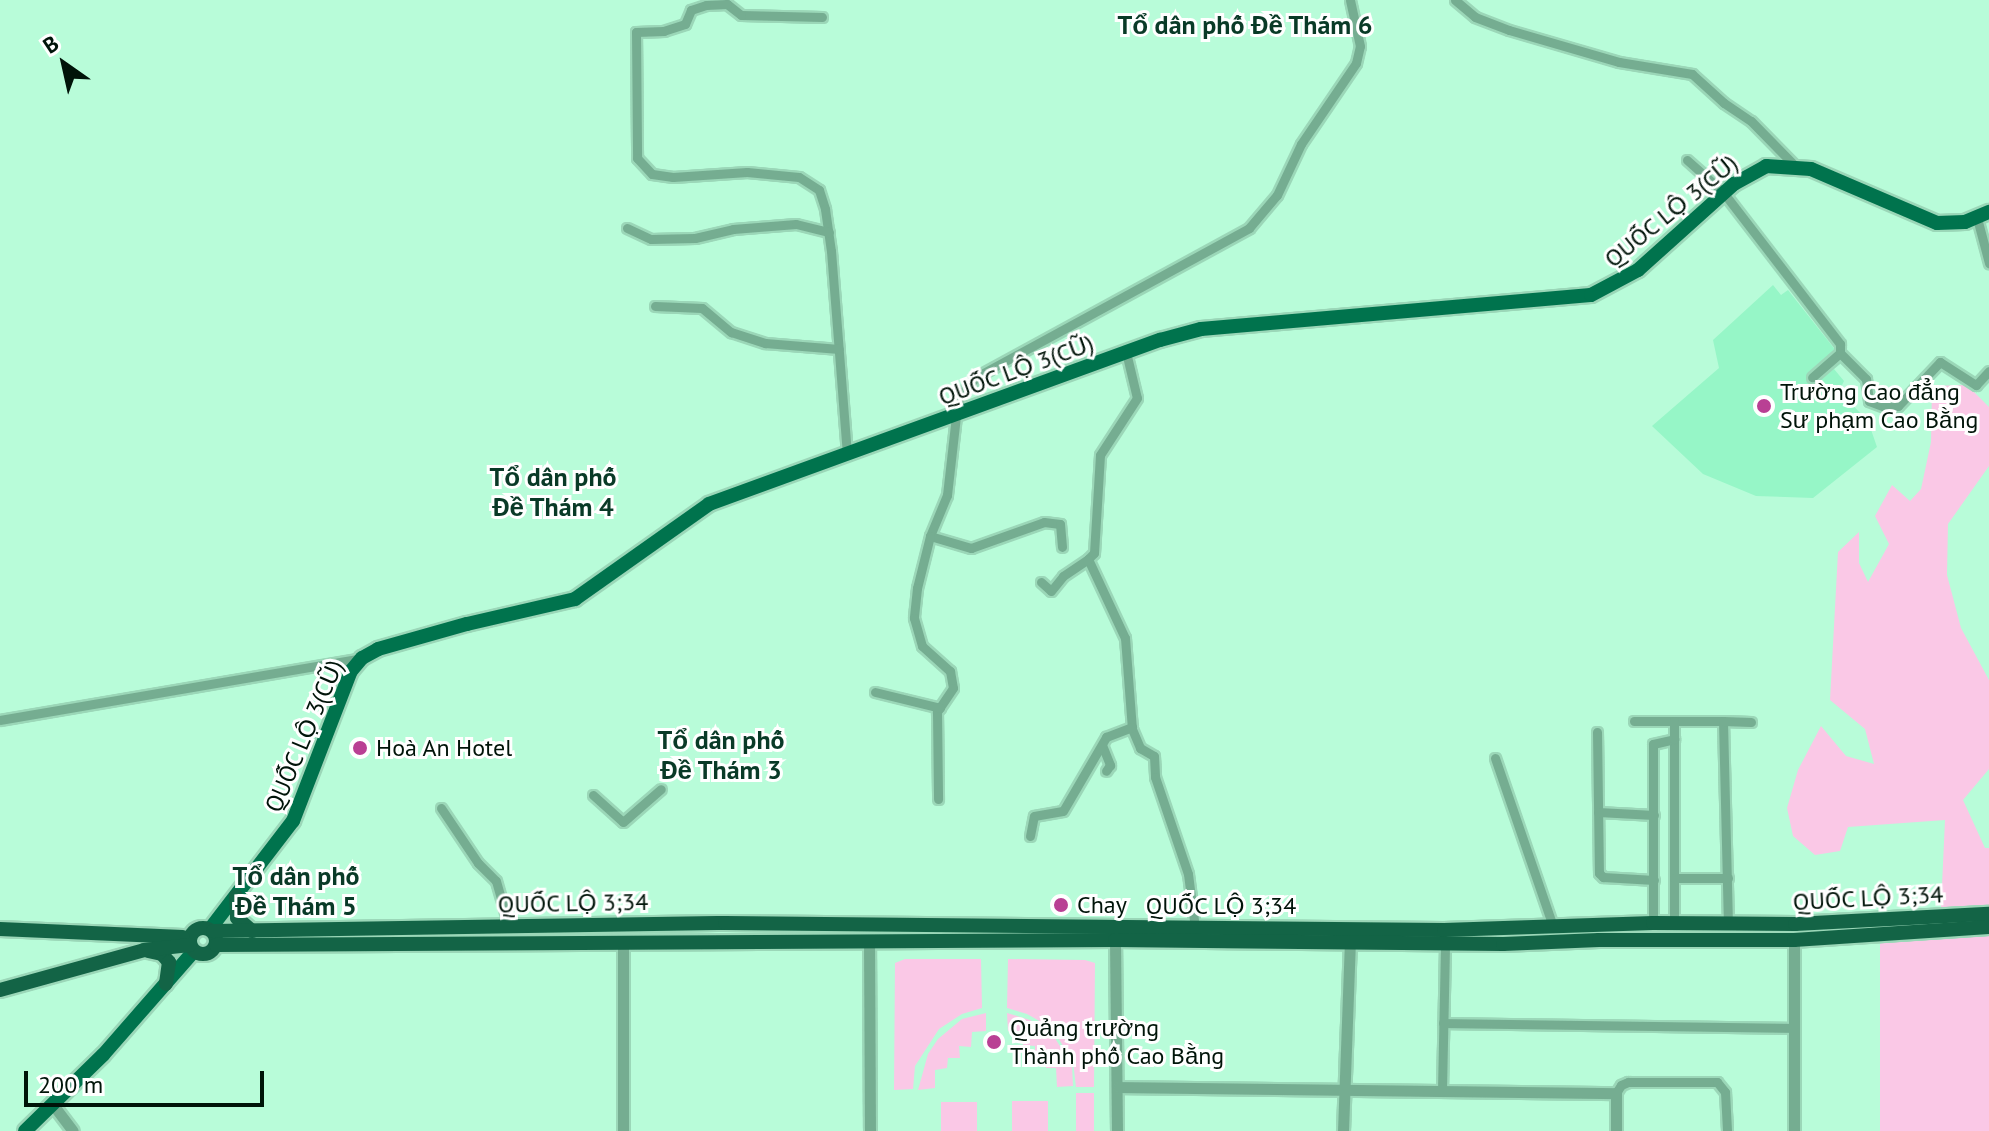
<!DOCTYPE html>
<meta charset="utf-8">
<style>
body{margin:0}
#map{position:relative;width:1989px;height:1131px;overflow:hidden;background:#b8fcd9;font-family:"PT Sans",sans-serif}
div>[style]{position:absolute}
.built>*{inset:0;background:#96f6c7}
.green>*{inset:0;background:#fac8e6;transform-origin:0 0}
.roads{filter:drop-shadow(2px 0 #9bd7b8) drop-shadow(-2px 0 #9bd7b8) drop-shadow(0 2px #9bd7b8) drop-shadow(0 -2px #9bd7b8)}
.minor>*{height:9px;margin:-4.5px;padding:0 4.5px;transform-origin:4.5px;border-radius:4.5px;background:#75ad91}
.tertiary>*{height:11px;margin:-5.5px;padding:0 5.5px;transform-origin:5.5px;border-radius:5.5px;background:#75ad91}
.primary>*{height:14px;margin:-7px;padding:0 7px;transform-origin:7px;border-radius:7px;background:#00734d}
.trunk>*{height:14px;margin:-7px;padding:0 7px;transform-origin:7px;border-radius:7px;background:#136446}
.trunk>.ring{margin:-7px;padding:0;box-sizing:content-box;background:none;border:14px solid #136446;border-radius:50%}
.dots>*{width:22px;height:22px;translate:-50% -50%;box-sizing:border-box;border:4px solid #fff;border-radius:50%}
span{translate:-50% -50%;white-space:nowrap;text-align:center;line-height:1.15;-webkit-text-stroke:6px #fff;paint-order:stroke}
.street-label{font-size:24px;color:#001409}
.poi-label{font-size:24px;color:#001409}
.left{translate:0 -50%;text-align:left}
.neighbourhood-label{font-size:26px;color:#093a27;font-weight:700}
.north{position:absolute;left:24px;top:24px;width:80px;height:80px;-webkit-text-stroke:6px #fff;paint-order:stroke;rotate:326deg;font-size:22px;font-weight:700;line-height:32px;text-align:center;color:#001409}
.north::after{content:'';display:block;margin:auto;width:28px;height:36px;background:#001409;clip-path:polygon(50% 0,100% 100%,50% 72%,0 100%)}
.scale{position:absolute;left:24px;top:1071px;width:240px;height:36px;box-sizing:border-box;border:4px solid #001409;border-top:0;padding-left:10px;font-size:24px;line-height:28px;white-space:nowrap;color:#001409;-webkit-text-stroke:6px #fff;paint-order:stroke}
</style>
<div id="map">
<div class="built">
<div style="clip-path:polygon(1773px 285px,1781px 295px,1788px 290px,1844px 361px,1834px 369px,1844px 381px,1839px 391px,1868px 421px,1877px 447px,1813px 498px,1756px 496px,1703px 474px,1652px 426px,1719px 368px,1713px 340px)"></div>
</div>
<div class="green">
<div style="clip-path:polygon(1967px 385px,1989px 407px,1989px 466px,1948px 524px,1947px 575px,1961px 628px,1989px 680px,1989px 769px,1963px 800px,1985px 848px,1989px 848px,1989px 907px,1941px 907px,1945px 820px,1848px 827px,1840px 851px,1815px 855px,1793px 836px,1787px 808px,1798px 770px,1821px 726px,1846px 756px,1874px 764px,1865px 729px,1830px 700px,1838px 552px,1859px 532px,1859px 563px,1868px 582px,1889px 544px,1875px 516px,1892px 485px,1910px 501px,1921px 489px,1931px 442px,1932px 386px)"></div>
<div style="left:1989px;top:934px;width:197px;height:109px;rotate:90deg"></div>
<div style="clip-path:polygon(905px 959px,981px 959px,982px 1008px,962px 1014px,939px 1029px,915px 1066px,913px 1089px,894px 1090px,895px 963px)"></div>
<div style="clip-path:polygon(1008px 959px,1085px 960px,1095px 963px,1094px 1087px,1076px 1087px,1073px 1062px,1052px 1028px,1027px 1014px,1007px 1008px)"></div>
<div style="clip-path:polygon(986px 1013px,986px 1031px,972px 1032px,971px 1047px,959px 1046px,960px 1058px,948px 1058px,947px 1068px,935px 1070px,935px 1088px,918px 1090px,928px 1054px,938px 1039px,962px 1019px)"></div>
<div style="clip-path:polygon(1007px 1013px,1030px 1020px,1051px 1032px,1072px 1065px,1073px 1086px,1057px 1087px,1056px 1068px,1046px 1068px,1046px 1057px,1035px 1057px,1035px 1046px,1023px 1045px,1021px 1031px,1008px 1031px)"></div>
<div style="left:1094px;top:1093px;width:38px;height:18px;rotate:90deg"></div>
<div style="left:1012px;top:1101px;width:36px;height:30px"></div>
<div style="left:977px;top:1102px;width:29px;height:36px;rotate:90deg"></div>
</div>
<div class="roads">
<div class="minor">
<div style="left:1455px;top:0;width:26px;rotate:40deg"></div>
<div style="left:1475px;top:17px;width:36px;rotate:21deg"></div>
<div style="left:1509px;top:30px;width:115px;rotate:16.2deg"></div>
<div style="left:1619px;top:62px;width:74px;rotate:9.3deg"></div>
<div style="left:1692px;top:74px;width:43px;rotate:42.2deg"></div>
<div style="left:1724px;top:103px;width:32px;rotate:34deg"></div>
<div style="left:1751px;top:121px;width:63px;rotate:45.6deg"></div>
<div style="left:822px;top:17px;width:81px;rotate:-178.6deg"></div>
<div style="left:741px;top:15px;width:18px;rotate:-142deg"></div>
<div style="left:727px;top:4px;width:21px;rotate:177deg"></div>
<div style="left:706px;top:5px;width:16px;rotate:162deg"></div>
<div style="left:691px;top:10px;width:15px;rotate:113deg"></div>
<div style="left:685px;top:24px;width:22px;rotate:162deg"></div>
<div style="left:664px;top:31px;width:28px;rotate:178deg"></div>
<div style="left:636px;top:32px;width:126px;rotate:89.5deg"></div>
<div style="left:637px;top:158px;width:22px;rotate:47deg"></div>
<div style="left:652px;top:174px;width:21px;rotate:8deg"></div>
<div style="left:673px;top:177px;width:74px;rotate:-3.9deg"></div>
<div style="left:747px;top:172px;width:52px;rotate:5.5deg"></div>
<div style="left:799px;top:177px;width:24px;rotate:33deg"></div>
<div style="left:819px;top:190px;width:20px;rotate:72deg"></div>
<div style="left:825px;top:209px;width:42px;rotate:81.9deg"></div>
<div style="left:831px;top:251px;width:205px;rotate:85.5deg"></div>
<div style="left:1687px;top:160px;width:48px;rotate:41.6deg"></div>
<div style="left:1723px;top:192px;width:192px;rotate:52.4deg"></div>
<div style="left:1840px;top:344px;width:9px;rotate:90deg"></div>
<div style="left:1840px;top:353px;width:37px;rotate:139deg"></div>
<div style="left:1977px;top:218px;width:47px;rotate:75.1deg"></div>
<div style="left:627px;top:228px;width:26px;rotate:25deg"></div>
<div style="left:651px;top:239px;width:44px;rotate:-1.3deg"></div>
<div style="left:695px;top:238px;width:39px;rotate:-13deg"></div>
<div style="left:733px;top:229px;width:63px;rotate:-4.5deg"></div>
<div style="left:796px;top:224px;width:34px;rotate:14deg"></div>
<div style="left:655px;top:306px;width:47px;rotate:2.4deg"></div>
<div style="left:702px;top:308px;width:38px;rotate:40deg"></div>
<div style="left:731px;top:332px;width:36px;rotate:18deg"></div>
<div style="left:765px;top:343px;width:74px;rotate:4.6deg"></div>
<div style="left:1126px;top:352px;width:47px;rotate:76.6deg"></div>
<div style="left:1137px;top:398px;width:68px;rotate:123deg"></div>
<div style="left:1100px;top:455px;width:98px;rotate:93.5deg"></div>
<div style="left:1094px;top:553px;width:8px;rotate:135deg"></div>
<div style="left:1088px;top:559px;width:87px;rotate:64.9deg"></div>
<div style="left:1125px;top:638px;width:91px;rotate:85.6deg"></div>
<div style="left:1132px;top:729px;width:21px;rotate:67deg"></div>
<div style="left:1140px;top:748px;width:16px;rotate:30deg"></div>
<div style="left:1154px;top:756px;width:21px;rotate:87deg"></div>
<div style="left:1155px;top:777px;width:102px;rotate:71.2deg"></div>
<div style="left:1188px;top:874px;width:54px;rotate:82.6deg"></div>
<div style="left:1840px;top:353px;width:37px;rotate:45deg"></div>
<div style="left:1866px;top:379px;width:22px;rotate:82deg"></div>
<div style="left:1869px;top:401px;width:17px;rotate:21deg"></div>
<div style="left:1885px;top:407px;width:13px;rotate:-4deg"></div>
<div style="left:1898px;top:406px;width:61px;rotate:-46.3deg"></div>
<div style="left:1940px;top:362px;width:43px;rotate:32.6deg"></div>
<div style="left:1976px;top:385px;width:19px;rotate:-47deg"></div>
<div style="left:962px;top:413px;width:12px;rotate:-110deg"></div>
<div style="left:958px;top:402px;width:7px;rotate:-74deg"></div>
<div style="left:960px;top:395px;width:24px;rotate:-48deg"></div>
<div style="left:976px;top:377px;width:311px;rotate:-28.6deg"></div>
<div style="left:1249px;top:228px;width:43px;rotate:-49.7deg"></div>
<div style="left:1277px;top:195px;width:56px;rotate:-64.8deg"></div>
<div style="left:1301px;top:144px;width:98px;rotate:-55.8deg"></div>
<div style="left:1356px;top:63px;width:17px;rotate:-77deg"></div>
<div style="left:1360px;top:46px;width:47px;rotate:-102.3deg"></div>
<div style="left:956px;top:416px;width:80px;rotate:96.5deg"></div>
<div style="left:947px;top:495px;width:44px;rotate:112.5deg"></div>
<div style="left:930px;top:536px;width:43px;rotate:16.3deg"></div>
<div style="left:971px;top:548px;width:77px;rotate:-19.6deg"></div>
<div style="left:1044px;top:522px;width:16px;rotate:7deg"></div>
<div style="left:1060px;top:524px;width:23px;rotate:85deg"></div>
<div style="left:930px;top:536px;width:54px;rotate:104deg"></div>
<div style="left:917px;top:588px;width:30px;rotate:96deg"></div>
<div style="left:914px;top:618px;width:29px;rotate:74deg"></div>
<div style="left:922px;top:646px;width:38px;rotate:42deg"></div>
<div style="left:950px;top:671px;width:17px;rotate:80deg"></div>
<div style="left:953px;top:688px;width:29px;rotate:124deg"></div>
<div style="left:937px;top:712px;width:87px;rotate:89.3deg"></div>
<div style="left:1041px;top:582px;width:13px;rotate:42deg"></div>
<div style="left:1051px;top:591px;width:19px;rotate:-51deg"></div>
<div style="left:1063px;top:576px;width:30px;rotate:-34deg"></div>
<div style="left:875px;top:692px;width:67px;rotate:13.8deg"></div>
<div style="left:0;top:720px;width:367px;rotate:-9.7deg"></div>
<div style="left:1634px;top:721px;width:89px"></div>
<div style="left:1723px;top:721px;width:204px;rotate:88.6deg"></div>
<div style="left:1723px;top:721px;width:28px;rotate:2deg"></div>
<div style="left:1597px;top:732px;width:141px;rotate:89.2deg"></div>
<div style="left:1599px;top:873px;width:6px;rotate:45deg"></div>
<div style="left:1603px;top:877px;width:51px;rotate:3.4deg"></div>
<div style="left:1674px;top:739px;width:184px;rotate:90deg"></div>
<div style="left:1102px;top:745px;width:22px;rotate:68deg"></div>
<div style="left:1110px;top:765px;width:7px;rotate:124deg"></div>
<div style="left:1495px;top:758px;width:178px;rotate:71deg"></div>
<div style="left:593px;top:795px;width:40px;rotate:42deg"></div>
<div style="left:623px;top:822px;width:50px;rotate:-41deg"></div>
<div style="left:441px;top:808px;width:66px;rotate:56.1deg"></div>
<div style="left:478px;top:863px;width:25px;rotate:45deg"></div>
<div style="left:496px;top:881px;width:47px;rotate:73.9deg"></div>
<div style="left:1598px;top:812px;width:56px;rotate:3.1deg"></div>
<div style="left:1030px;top:836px;width:20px;rotate:-79deg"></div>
<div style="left:1034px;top:816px;width:29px;rotate:-10deg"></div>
<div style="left:1063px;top:811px;width:86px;rotate:-59.8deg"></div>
<div style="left:1106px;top:737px;width:28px;rotate:-21deg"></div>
<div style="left:1674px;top:878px;width:54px"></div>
<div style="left:1653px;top:923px;width:179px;rotate:-90deg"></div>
<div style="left:1653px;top:744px;width:22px;rotate:-13deg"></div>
<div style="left:1674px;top:739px;width:18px;rotate:-90deg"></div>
<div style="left:1443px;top:1023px;width:351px;rotate:0.8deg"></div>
<div style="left:1442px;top:1090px;width:146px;rotate:-88.8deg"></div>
<div style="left:1616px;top:1093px;width:9px;rotate:-58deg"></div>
<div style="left:1621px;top:1085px;width:8px;rotate:-23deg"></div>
<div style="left:1628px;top:1082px;width:89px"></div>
<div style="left:1717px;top:1082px;width:13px;rotate:51deg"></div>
<div style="left:1725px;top:1092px;width:39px;rotate:87deg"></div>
</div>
<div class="tertiary">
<div style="left:869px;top:940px;width:191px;rotate:89.7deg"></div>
<div style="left:1115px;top:940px;width:191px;rotate:89.4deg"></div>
<div style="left:1119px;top:1087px;width:497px;rotate:0.7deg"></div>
<div style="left:1616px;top:1093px;width:38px;rotate:90deg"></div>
<div style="left:54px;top:1106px;width:31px;rotate:53deg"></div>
<div style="left:623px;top:1131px;width:190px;rotate:-90deg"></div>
<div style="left:1343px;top:1131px;width:187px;rotate:-87.9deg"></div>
<div style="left:1794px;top:1131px;width:191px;rotate:-90deg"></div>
</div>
<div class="primary">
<div style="left:210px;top:929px;width:136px;rotate:-52.5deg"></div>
<div style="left:293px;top:821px;width:161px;rotate:-68.9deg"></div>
<div style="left:351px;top:671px;width:17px;rotate:-50deg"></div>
<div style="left:362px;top:658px;width:18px;rotate:-29deg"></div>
<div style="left:378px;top:649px;width:92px;rotate:-15.7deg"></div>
<div style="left:467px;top:624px;width:111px;rotate:-13deg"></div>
<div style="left:575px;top:599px;width:164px;rotate:-35.3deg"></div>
<div style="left:709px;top:504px;width:480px;rotate:-20deg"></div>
<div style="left:1160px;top:340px;width:42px;rotate:-15deg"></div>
<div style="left:1201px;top:329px;width:391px;rotate:-5deg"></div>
<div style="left:1591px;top:295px;width:53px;rotate:-28deg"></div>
<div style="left:1638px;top:270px;width:129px;rotate:-41.9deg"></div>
<div style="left:1734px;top:184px;width:37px;rotate:-29deg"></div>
<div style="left:1766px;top:166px;width:45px;rotate:3.8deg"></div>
<div style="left:1811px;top:169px;width:137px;rotate:23.2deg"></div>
<div style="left:1937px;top:223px;width:28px;rotate:-2deg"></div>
<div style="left:1965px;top:222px;width:26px;rotate:-23deg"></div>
<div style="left:25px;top:1131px;width:109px;rotate:-44.3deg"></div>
<div style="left:103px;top:1055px;width:138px;rotate:-48.8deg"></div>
</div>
<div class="trunk">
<div style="left:236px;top:896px;width:22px;rotate:87deg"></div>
<div style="left:237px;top:918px;width:20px;rotate:41deg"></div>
<div class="ring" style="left:190px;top:928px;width:12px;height:12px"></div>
<div style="left:0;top:929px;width:183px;rotate:2.5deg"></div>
<div style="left:213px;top:931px;width:512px;rotate:-0.9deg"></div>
<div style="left:725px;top:923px;width:719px;rotate:0.56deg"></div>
<div style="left:1444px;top:930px;width:209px;rotate:-1.9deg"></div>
<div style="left:1653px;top:923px;width:142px;rotate:0.4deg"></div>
<div style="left:1795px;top:924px;width:194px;rotate:-3deg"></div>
<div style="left:216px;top:945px;width:899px;rotate:-0.32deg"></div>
<div style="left:1115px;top:940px;width:388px;rotate:0.6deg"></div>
<div style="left:1503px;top:944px;width:96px;rotate:-2.4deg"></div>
<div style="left:1599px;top:940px;width:195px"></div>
<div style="left:1794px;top:940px;width:195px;rotate:-3.8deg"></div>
<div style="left:148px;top:951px;width:14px;rotate:12deg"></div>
<div style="left:162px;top:954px;width:11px;rotate:49deg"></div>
<div style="left:169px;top:962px;width:22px;rotate:98deg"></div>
<div style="left:0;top:990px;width:149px;rotate:-15.5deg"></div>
<div style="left:144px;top:950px;width:46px;rotate:-6.2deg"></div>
</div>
</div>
<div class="dots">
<div style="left:1764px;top:406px;background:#b94094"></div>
<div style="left:360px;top:748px;background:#b94094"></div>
<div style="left:1061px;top:905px;background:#b94094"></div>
<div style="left:994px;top:1042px;background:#b94094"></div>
</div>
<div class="street-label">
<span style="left:1671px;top:211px;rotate:-39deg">QUỐC LỘ 3(CŨ)</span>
<span style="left:1016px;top:370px;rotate:-20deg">QUỐC LỘ 3(CŨ)</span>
<span style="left:304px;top:736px;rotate:-67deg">QUỐC LỘ 3(CŨ)</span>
<span style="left:1868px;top:898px;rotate:-3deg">QUỐC LỘ 3;34</span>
<span style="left:573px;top:903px;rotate:-1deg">QUỐC LỘ 3;34</span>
<span style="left:1221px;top:906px">QUỐC LỘ 3;34</span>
</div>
<div class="poi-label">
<span class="left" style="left:1780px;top:406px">Trường Cao đẳng<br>Sư phạm Cao Bằng</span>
<span class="left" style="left:376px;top:748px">Hoà An Hotel</span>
<span class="left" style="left:1077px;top:905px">Chay</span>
<span class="left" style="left:1010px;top:1042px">Quảng trường<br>Thành phố Cao Bằng</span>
</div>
<div class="neighbourhood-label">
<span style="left:1245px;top:25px">Tổ dân phố Đề Thám 6</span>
<span style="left:553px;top:492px">Tổ dân phố<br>Đề Thám 4</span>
<span style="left:721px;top:755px">Tổ dân phố<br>Đề Thám 3</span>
<span style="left:296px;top:891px">Tổ dân phố<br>Đề Thám 5</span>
</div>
<div class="north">B</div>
<div class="scale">200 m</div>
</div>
